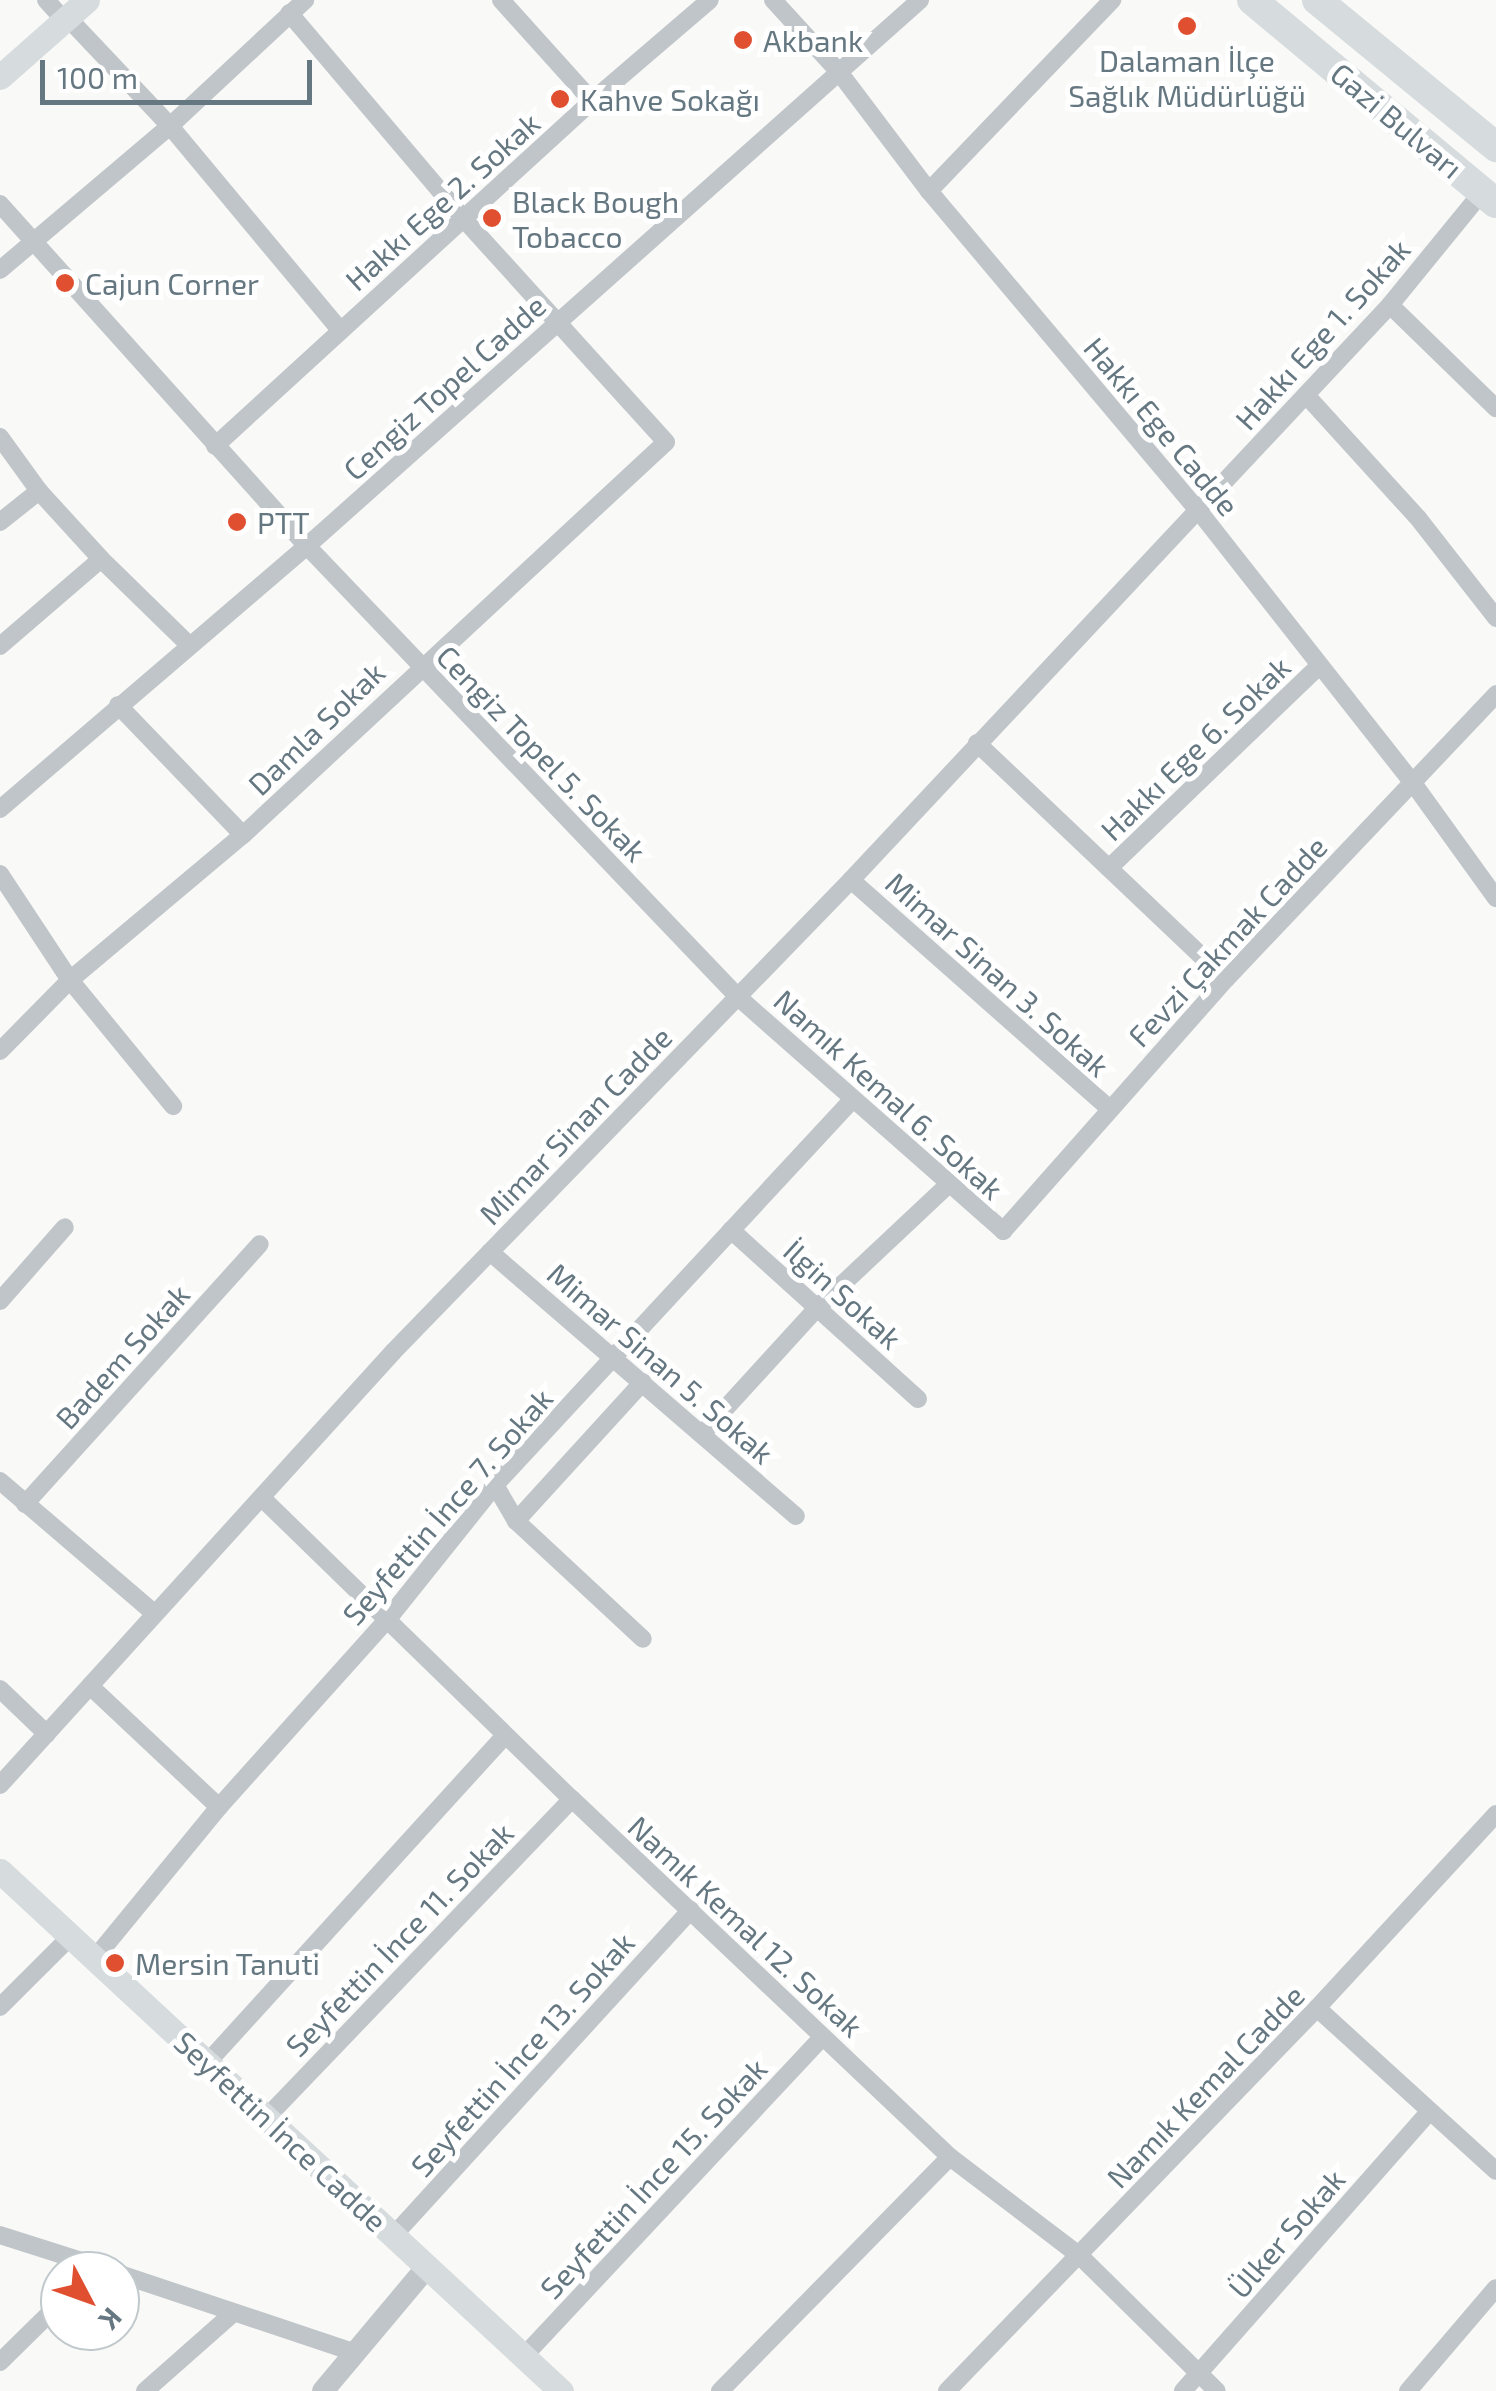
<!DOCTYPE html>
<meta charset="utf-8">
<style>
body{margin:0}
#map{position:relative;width:1496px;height:2391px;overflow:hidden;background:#f9f9f7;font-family:"Exo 2",sans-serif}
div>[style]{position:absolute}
.minor>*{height:18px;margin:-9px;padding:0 9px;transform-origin:9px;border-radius:9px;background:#c0c5c9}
.tertiary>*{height:22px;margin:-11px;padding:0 11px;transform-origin:11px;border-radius:11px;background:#c0c5c9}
.secondary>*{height:25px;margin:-12.5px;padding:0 12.5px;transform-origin:12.5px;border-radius:12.5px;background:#d6dbde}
.primary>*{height:30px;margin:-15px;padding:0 15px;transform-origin:15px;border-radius:15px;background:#d6dbde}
.dots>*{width:28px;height:28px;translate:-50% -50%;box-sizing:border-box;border:5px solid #fff;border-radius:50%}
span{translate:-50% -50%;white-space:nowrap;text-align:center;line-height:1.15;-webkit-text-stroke:10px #fff;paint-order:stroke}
.poi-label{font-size:30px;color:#657781}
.left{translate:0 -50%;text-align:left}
.street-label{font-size:30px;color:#657781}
.north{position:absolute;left:40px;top:2251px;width:100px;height:100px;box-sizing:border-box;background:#fff;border:2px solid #c1c9cd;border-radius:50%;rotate:131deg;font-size:28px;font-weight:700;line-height:40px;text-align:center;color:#657781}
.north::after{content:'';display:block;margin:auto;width:35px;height:45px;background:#e04f30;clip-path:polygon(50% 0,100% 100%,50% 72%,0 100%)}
.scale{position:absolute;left:40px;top:60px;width:272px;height:45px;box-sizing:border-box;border:5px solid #657781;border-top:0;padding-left:12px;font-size:30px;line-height:35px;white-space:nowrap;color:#657781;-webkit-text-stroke:8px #fff;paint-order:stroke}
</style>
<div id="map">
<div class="minor">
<div style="left:46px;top:0;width:27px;rotate:48deg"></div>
<div style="left:501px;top:0;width:136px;rotate:48deg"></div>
<div style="left:773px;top:0;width:98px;rotate:47.5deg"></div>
<div style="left:839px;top:72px;width:149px;rotate:52.9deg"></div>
<div style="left:929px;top:191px;width:417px;rotate:49.9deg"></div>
<div style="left:1198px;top:510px;width:347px;rotate:51.8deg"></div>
<div style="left:1413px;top:783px;width:142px;rotate:54.2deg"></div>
<div style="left:67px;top:17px;width:150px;rotate:46.6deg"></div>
<div style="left:170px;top:126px;width:266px;rotate:50.2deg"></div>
<div style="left:929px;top:191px;width:265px;rotate:-46.2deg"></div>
<div style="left:0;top:204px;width:460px;rotate:48.1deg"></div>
<div style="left:307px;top:546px;width:624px;rotate:46.3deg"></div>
<div style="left:738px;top:997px;width:354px;rotate:41.4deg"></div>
<div style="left:1003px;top:1231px;width:337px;rotate:-48.5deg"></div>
<div style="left:1226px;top:979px;width:393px;rotate:-46.5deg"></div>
<div style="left:0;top:270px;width:223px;rotate:-40.3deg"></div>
<div style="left:170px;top:126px;width:185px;rotate:-43deg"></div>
<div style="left:1390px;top:305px;width:148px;rotate:44.2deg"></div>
<div style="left:1306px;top:395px;width:166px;rotate:47.7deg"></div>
<div style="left:1418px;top:518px;width:127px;rotate:52deg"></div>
<div style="left:0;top:437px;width:67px;rotate:54.2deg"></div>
<div style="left:39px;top:491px;width:92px;rotate:47.6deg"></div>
<div style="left:101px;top:559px;width:124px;rotate:44.3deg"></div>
<div style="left:215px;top:446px;width:511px;rotate:-42.46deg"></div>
<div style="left:592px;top:101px;width:155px;rotate:-40.6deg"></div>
<div style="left:0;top:522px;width:50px;rotate:-38.5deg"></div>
<div style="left:0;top:646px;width:133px;rotate:-40.7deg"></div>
<div style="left:118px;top:705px;width:180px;rotate:46.1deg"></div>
<div style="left:977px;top:743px;width:343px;rotate:43.5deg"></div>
<div style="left:0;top:809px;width:404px;rotate:-40.6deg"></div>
<div style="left:307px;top:546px;width:821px;rotate:-41.69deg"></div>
<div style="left:1109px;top:868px;width:290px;rotate:-43.9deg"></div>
<div style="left:0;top:874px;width:127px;rotate:56.6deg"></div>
<div style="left:70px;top:980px;width:163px;rotate:50.7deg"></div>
<div style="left:851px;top:880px;width:346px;rotate:41.5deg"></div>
<div style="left:0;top:1051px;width:100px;rotate:-45.4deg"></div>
<div style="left:70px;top:980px;width:226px;rotate:-40deg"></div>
<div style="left:243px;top:835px;width:577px;rotate:-42.89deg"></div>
<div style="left:666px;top:442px;width:301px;rotate:-132.2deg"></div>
<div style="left:464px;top:219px;width:270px;rotate:-130.3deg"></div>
<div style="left:731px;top:1230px;width:252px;rotate:42.1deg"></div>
<div style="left:490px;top:1252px;width:404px;rotate:40.8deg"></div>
<div style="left:0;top:1301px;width:98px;rotate:-48.7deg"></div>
<div style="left:702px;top:1434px;width:172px;rotate:-47.6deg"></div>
<div style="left:818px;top:1307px;width:180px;rotate:-43.2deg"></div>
<div style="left:0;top:1481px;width:203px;rotate:40.6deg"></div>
<div style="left:495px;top:1485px;width:42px;rotate:59.7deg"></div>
<div style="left:516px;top:1521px;width:173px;rotate:42.9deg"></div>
<div style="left:262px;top:1498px;width:432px;rotate:44.2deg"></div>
<div style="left:572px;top:1799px;width:521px;rotate:43.44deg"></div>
<div style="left:950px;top:2157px;width:163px;rotate:37.3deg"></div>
<div style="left:1080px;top:2256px;width:192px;rotate:44.6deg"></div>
<div style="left:25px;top:1504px;width:350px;rotate:-47.9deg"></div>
<div style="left:516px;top:1521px;width:188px;rotate:-47.6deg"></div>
<div style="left:90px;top:1686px;width:177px;rotate:43.2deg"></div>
<div style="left:0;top:1689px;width:65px;rotate:43.8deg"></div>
<div style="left:0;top:1785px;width:585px;rotate:-47.77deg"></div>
<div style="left:393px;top:1352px;width:658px;rotate:-45.86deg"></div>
<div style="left:851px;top:880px;width:788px;rotate:-46.85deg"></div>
<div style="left:1390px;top:305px;width:147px;rotate:-50.8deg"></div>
<div style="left:95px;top:1958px;width:195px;rotate:-50.6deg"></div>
<div style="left:219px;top:1807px;width:251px;rotate:-48.1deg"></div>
<div style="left:387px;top:1620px;width:173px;rotate:-51.3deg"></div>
<div style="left:495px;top:1485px;width:526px;rotate:-47.16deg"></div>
<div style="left:0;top:2007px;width:100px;rotate:-45deg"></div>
<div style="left:1317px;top:2008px;width:242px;rotate:42.3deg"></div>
<div style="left:207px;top:2063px;width:443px;rotate:-47.7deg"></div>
<div style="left:266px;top:2118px;width:442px;rotate:-46.2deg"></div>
<div style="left:0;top:2235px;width:119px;rotate:17.7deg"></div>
<div style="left:394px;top:2235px;width:440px;rotate:-47.6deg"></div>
<div style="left:120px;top:2274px;width:249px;rotate:18.5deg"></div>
<div style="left:524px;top:2356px;width:437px;rotate:-46.9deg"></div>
<div style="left:0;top:2362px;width:84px;rotate:-44.5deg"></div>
<div style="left:145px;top:2391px;width:116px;rotate:-41.5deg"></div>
<div style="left:720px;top:2391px;width:328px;rotate:-45.5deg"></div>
<div style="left:947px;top:2391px;width:533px;rotate:-45.99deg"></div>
<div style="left:1317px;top:2008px;width:264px;rotate:-47.3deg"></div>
<div style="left:1183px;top:2391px;width:373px;rotate:-48.6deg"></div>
<div style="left:1408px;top:2391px;width:135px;rotate:-49.5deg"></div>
</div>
<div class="tertiary">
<div style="left:323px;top:2391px;width:162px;rotate:-50deg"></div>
</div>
<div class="secondary">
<div style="left:0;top:77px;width:116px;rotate:-41.5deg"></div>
<div style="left:0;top:1871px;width:765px;rotate:42.83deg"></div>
</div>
<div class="primary">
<div style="left:1252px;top:0;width:317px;rotate:39.8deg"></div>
<div style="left:1317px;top:0;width:232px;rotate:39.4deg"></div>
</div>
<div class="dots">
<div style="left:1187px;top:26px;background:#e04f30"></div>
<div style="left:743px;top:40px;background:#e04f30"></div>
<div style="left:560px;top:99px;background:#e04f30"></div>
<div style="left:492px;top:218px;background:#e04f30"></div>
<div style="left:65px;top:283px;background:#e04f30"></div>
<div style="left:237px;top:522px;background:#e04f30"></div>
<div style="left:115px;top:1963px;background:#e04f30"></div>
</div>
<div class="poi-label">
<span class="left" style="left:763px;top:40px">Akbank</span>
<span style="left:1187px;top:77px">Dalaman İlçe<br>Sağlık Müdürlüğü</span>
<span class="left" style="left:580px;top:99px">Kahve Sokağı</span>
<span class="left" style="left:512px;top:218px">Black Bough<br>Tobacco</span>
<span class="left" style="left:85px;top:283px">Cajun Corner</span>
<span class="left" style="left:257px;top:522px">PTT</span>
<span class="left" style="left:135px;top:1963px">Mersin Tanuti</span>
</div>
<div class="street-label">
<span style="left:1397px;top:120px;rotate:40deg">Gazi Bulvarı</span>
<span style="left:442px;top:201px;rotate:-42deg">Hakkı Ege 2. Sokak</span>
<span style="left:1322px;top:334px;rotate:-48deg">Hakkı Ege 1. Sokak</span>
<span style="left:444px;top:387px;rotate:-42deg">Cengiz Topel Cadde</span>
<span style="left:1162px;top:426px;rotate:50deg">Hakkı Ege Cadde</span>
<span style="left:316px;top:728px;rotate:-44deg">Damla Sokak</span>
<span style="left:1195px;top:748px;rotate:-44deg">Hakkı Ege 6. Sokak</span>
<span style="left:542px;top:753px;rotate:46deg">Cengiz Topel 5. Sokak</span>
<span style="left:1227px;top:941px;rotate:-47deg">Fevzi Çakmak Cadde</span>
<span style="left:998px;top:974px;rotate:42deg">Mimar Sinan 3. Sokak</span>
<span style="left:889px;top:1094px;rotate:42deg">Namık Kemal 6. Sokak</span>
<span style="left:575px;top:1125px;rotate:-46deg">Mimar Sinan Cadde</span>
<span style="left:843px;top:1294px;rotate:42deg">İlgin Sokak</span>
<span style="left:122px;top:1356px;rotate:-48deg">Badem Sokak</span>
<span style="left:661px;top:1363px;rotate:41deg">Mimar Sinan 5. Sokak</span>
<span style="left:447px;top:1506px;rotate:-49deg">Seyfettin İnce 7. Sokak</span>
<span style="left:746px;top:1926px;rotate:43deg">Namık Kemal 12. Sokak</span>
<span style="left:399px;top:1939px;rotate:-46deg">Seyfettin İnce 11. Sokak</span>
<span style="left:522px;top:2054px;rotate:-48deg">Seyfettin İnce 13. Sokak</span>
<span style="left:1205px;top:2086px;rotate:-46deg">Namık Kemal Cadde</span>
<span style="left:281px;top:2131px;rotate:43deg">Seyfettin İnce Cadde</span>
<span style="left:653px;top:2178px;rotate:-47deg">Seyfettin İnce 15. Sokak</span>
<span style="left:1286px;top:2233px;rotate:-49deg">Ülker Sokak</span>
</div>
<div class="north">K</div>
<div class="scale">100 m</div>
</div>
